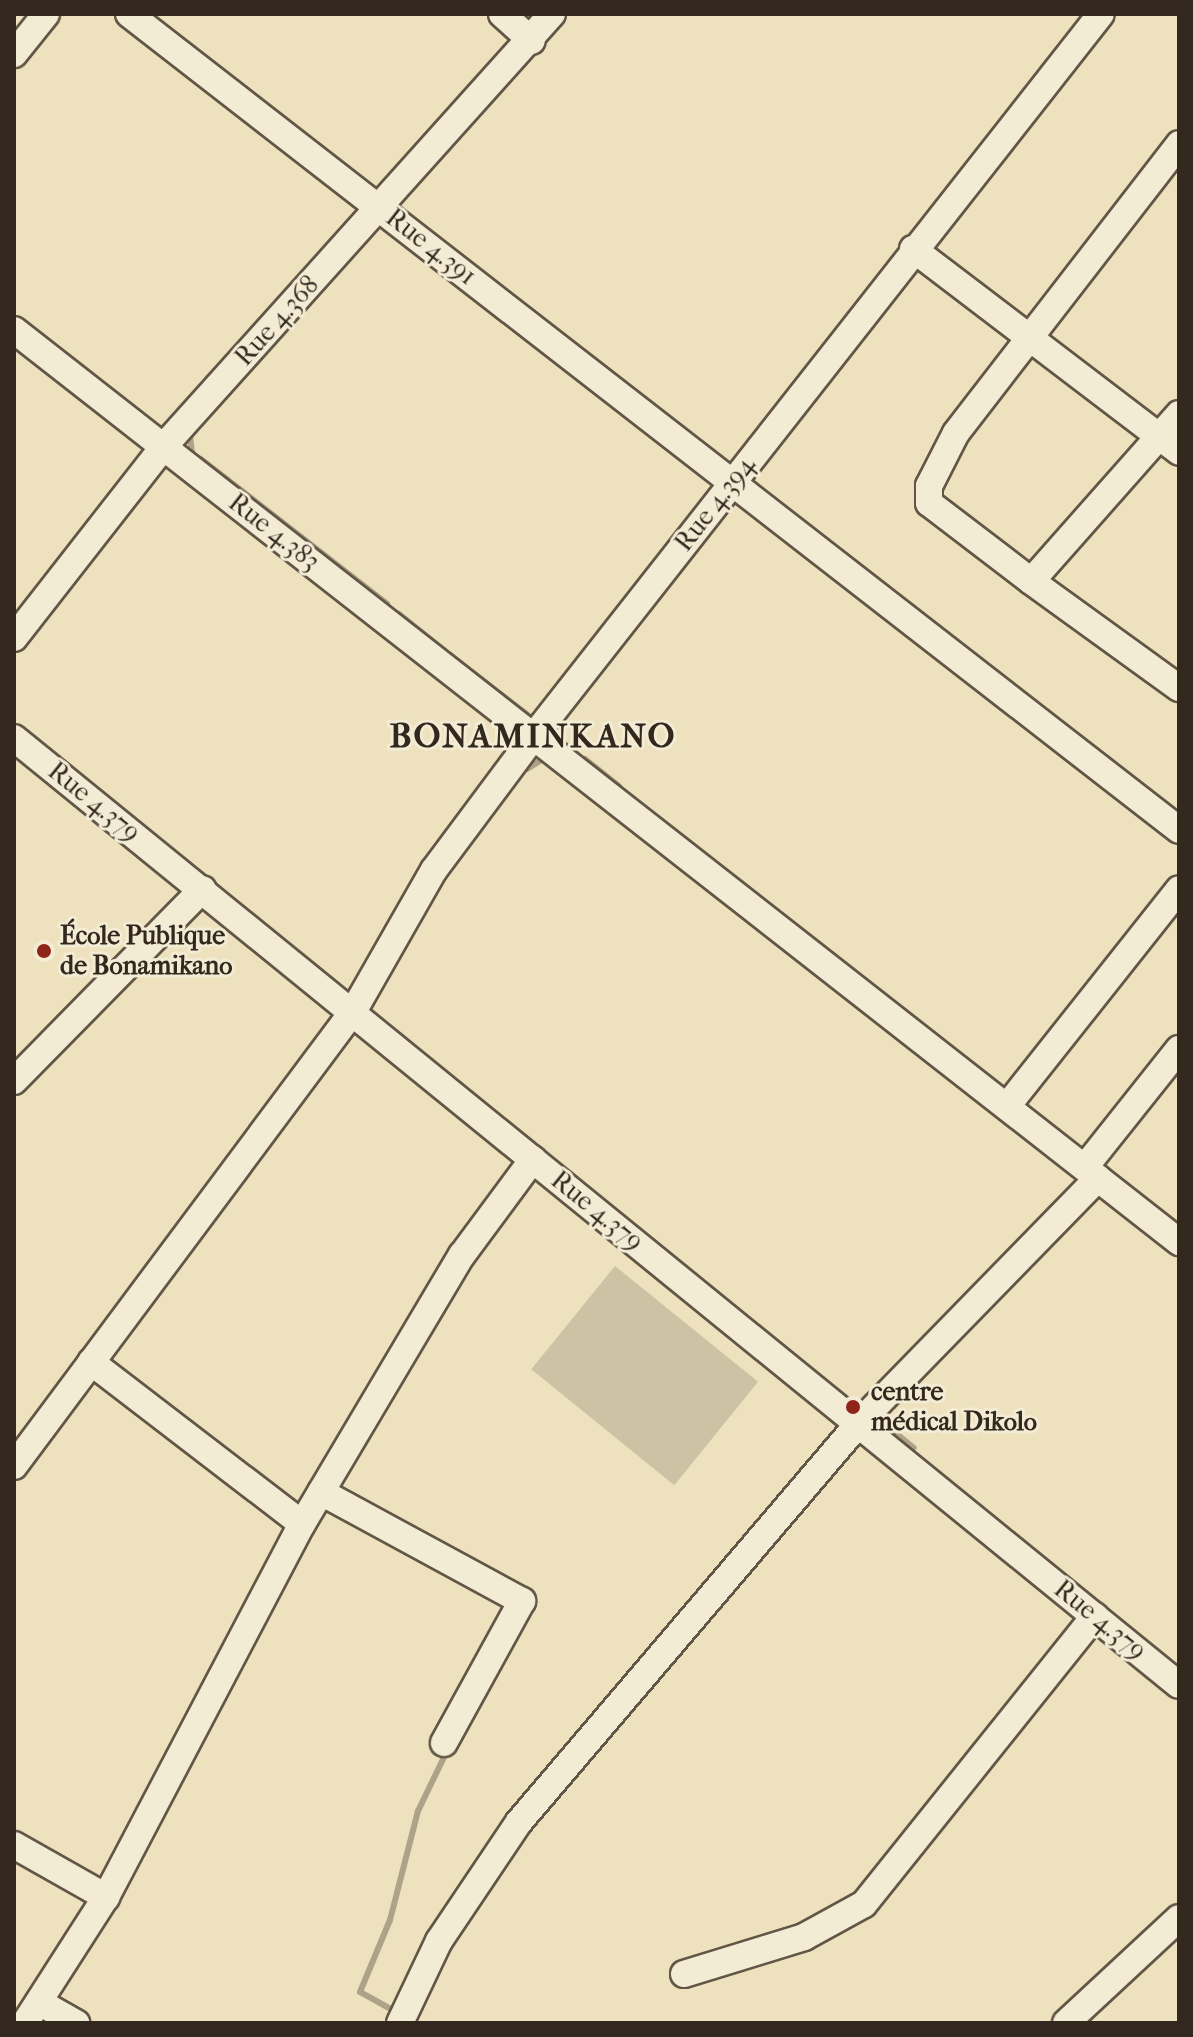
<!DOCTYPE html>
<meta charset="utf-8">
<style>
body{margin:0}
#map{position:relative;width:1193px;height:2037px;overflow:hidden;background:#ede1be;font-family:"IM FELL French Canon",serif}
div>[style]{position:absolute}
.green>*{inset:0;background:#cdc2a3;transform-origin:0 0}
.stream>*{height:6px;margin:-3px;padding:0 3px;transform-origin:3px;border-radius:3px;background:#aea288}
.roads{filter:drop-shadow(2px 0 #625646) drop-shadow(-2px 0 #625646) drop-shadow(0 2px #625646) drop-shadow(0 -2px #625646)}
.minor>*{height:26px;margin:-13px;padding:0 13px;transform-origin:13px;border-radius:13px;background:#f3ecd5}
.dots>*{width:22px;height:22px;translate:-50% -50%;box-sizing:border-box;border:4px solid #f3ecd5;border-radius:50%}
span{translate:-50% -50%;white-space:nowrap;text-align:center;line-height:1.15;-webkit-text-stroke:6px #f3ecd5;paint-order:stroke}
.street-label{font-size:26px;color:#33281e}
.poi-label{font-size:26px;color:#33281e;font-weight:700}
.left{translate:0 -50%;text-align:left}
.district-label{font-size:34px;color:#33281e;font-weight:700;letter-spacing:2px}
.frame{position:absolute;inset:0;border:16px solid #33281e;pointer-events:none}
</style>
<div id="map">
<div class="green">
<div style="left:615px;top:1266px;width:184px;height:133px;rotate:39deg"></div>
</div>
<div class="stream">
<div style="left:190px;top:435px;width:18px;rotate:84deg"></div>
<div style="left:201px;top:459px;width:236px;rotate:37.9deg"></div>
<div style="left:399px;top:614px;width:58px;rotate:38.7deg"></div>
<div style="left:450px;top:655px;width:98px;rotate:37.6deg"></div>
<div style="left:561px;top:721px;width:17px;rotate:107deg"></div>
<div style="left:556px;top:737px;width:26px;rotate:39deg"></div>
<div style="left:585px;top:759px;width:43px;rotate:38.5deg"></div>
<div style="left:527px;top:769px;width:19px;rotate:-32deg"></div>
<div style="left:875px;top:1416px;width:50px;rotate:39.4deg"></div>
<div style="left:398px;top:2013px;width:43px;rotate:-151.1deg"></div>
<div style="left:360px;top:1992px;width:78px;rotate:-67.4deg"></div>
<div style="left:390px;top:1920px;width:113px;rotate:-75.6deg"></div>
<div style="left:418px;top:1811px;width:67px;rotate:-64.2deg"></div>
</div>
<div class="roads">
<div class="minor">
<div style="left:129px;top:14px;width:1330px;rotate:37.85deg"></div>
<div style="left:502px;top:14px;width:40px;rotate:42deg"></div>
<div style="left:14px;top:54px;width:51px;rotate:-51.3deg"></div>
<div style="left:913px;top:249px;width:335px;rotate:37.3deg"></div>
<div style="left:14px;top:330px;width:1480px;rotate:38.05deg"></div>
<div style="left:1179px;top:414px;width:223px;rotate:131.5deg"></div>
<div style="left:1031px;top:581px;width:183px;rotate:35.9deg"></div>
<div style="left:1031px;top:581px;width:128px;rotate:-142.6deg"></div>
<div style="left:929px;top:503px;width:17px;rotate:-90deg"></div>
<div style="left:929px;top:486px;width:59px;rotate:-63deg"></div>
<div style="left:956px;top:433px;width:365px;rotate:-52.3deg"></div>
<div style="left:14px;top:638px;width:245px;rotate:-52deg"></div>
<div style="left:165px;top:445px;width:579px;rotate:-48.08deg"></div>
<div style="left:14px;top:738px;width:1501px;rotate:39.11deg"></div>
<div style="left:14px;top:1081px;width:269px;rotate:-45.5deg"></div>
<div style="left:1008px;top:1105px;width:275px;rotate:-51.6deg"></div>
<div style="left:1085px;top:1167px;width:151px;rotate:-51.5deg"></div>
<div style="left:91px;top:1362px;width:266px;rotate:37.5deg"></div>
<div style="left:14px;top:1466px;width:569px;rotate:-53.29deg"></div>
<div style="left:354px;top:1010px;width:161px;rotate:-60.3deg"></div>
<div style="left:434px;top:870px;width:166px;rotate:-53.3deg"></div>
<div style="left:533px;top:737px;width:919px;rotate:-51.85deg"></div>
<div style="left:321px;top:1492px;width:229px;rotate:28.5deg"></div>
<div style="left:522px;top:1601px;width:162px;rotate:118.8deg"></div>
<div style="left:14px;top:1845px;width:106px;rotate:29.5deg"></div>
<div style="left:684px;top:1974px;width:126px;rotate:-17.1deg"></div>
<div style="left:804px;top:1937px;width:68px;rotate:-28.8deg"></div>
<div style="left:864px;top:1904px;width:369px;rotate:-51.3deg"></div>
<div style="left:39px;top:2002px;width:43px;rotate:29.6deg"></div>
<div style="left:25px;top:2023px;width:150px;rotate:-57.3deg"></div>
<div style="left:106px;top:1897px;width:421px;rotate:-62.3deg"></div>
<div style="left:302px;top:1524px;width:313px;rotate:-59.3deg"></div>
<div style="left:462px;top:1255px;width:119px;rotate:-53.5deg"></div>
<div style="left:400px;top:2023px;width:91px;rotate:-64.6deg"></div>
<div style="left:439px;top:1941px;width:143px;rotate:-56.1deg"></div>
<div style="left:519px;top:1822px;width:524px;rotate:-49.56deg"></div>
<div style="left:859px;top:1423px;width:342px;rotate:-45.7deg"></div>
<div style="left:1066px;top:2023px;width:154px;rotate:-42.9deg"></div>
</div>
</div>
<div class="dots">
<div style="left:44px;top:951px;background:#8f2418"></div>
<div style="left:853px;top:1407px;background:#8f2418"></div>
</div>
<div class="street-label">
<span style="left:431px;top:247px;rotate:38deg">Rue 4.391</span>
<span style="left:277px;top:321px;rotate:-48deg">Rue 4.368</span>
<span style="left:715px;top:504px;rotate:-52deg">Rue 4.394</span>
<span style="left:274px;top:532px;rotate:38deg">Rue 4.383</span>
<span style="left:94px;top:802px;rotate:39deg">Rue 4.379</span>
<span style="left:597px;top:1211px;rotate:39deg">Rue 4.379</span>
<span style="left:1100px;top:1620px;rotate:39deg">Rue 4.379</span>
</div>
<div class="poi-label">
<span class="left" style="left:60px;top:951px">École Publique<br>de Bonamikano</span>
<span class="left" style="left:871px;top:1407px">centre<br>médical Dikolo</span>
</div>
<div class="district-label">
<span style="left:533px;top:737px">BONAMINKANO</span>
</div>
<div class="frame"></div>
</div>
